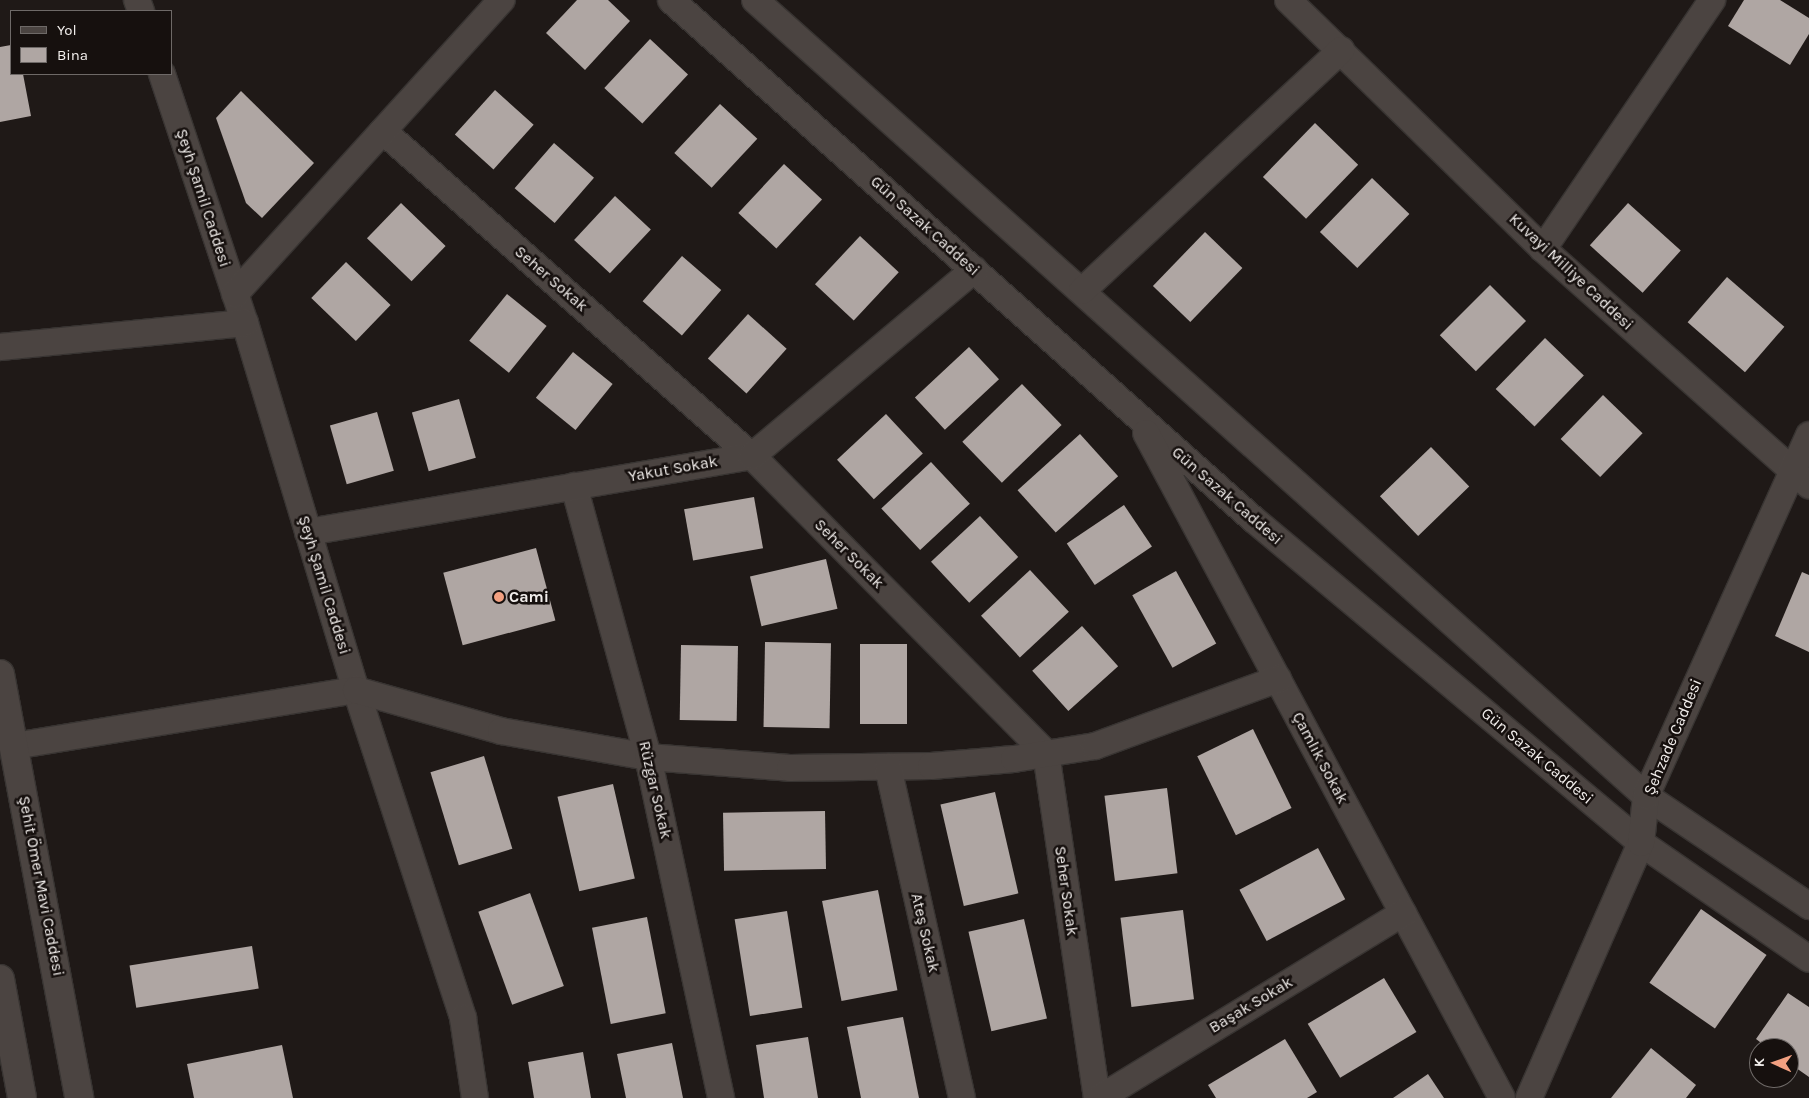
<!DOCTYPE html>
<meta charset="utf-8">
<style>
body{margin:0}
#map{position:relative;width:1809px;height:1098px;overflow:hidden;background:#1f1917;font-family:Karla,sans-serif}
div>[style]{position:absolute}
.building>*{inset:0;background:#afa6a3;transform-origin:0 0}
.roads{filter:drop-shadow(1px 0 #383432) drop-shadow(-1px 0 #383432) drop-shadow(0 1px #383432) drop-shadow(0 -1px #383432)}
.street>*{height:26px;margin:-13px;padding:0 13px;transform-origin:13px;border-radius:13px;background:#4b4441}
.secondary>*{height:28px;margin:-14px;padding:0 14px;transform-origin:14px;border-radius:14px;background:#4b4441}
.dots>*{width:14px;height:14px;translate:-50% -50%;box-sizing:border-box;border:2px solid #16100e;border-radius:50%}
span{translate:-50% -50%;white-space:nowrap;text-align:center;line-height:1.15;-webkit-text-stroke:5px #16100e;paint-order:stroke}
.street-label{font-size:16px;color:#f2eeec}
.poi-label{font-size:16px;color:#f2eeec;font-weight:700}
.left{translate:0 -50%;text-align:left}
.legend{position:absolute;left:10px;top:10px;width:162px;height:65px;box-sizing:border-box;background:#16100e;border:1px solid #6e6967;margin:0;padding:6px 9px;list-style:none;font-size:15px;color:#f2eeec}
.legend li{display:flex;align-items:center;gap:10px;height:25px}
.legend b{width:25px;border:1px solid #6e6967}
.north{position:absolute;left:1749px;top:1038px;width:50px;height:50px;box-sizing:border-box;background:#16100e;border:1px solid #6e6967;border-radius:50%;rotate:272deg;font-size:14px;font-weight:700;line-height:20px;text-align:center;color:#f2eeec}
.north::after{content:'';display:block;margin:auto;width:18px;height:22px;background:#f2a081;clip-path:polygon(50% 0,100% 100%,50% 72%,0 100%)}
</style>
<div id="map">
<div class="building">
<div style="clip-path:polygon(577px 0,608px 0,630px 21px,585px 70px,546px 33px)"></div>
<div style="clip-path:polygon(1744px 0,1780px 0,1809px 18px,1809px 34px,1790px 65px,1728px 26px)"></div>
<div style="left:650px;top:39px;width:52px;height:67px;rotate:43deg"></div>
<div style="clip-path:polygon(11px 45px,11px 74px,23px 74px,31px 116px,0 122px,0 47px)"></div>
<div style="left:495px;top:90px;width:52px;height:60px;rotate:42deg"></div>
<div style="clip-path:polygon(241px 91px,314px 163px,262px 218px,246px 203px,216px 118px)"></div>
<div style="left:720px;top:104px;width:51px;height:67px;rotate:43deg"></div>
<div style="left:1315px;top:123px;width:60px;height:75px;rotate:44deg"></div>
<div style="left:554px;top:143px;width:53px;height:60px;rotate:41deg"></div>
<div style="left:784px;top:164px;width:52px;height:67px;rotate:43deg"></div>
<div style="left:1372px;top:178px;width:52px;height:75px;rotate:44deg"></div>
<div style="left:615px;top:196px;width:49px;height:60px;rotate:43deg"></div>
<div style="left:401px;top:203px;width:62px;height:49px;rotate:44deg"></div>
<div style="left:1628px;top:203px;width:71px;height:57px;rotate:42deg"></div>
<div style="left:1205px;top:232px;width:52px;height:75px;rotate:44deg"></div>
<div style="left:860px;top:236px;width:53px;height:66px;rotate:43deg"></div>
<div style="left:682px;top:256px;width:52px;height:60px;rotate:41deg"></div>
<div style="left:346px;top:262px;width:62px;height:50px;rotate:44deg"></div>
<div style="left:1727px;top:277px;width:76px;height:60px;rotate:41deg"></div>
<div style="left:1490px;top:285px;width:51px;height:71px;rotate:45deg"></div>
<div style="left:507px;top:294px;width:51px;height:60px;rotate:39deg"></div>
<div style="left:748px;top:314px;width:52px;height:60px;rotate:42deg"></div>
<div style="left:1545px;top:338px;width:54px;height:71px;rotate:44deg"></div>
<div style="left:969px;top:347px;width:44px;height:74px;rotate:47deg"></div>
<div style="left:573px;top:352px;width:51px;height:59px;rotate:39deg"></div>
<div style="left:1022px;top:384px;width:57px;height:83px;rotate:46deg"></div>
<div style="left:1603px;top:395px;width:55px;height:61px;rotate:44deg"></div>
<div style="left:459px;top:399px;width:61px;height:49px;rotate:74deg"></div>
<div style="left:377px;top:412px;width:61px;height:49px;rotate:74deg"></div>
<div style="left:886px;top:414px;width:54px;height:67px;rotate:47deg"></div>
<div style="left:1080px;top:434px;width:57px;height:84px;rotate:48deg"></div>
<div style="left:1431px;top:447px;width:55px;height:71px;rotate:46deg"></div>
<div style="left:931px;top:462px;width:57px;height:68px;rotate:47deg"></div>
<div style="left:754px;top:497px;width:52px;height:71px;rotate:80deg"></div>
<div style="left:1124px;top:505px;width:50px;height:69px;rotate:56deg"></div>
<div style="left:980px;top:516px;width:56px;height:67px;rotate:47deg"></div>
<div style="left:536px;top:548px;width:75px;height:96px;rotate:75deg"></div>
<div style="left:826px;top:559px;width:51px;height:78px;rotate:77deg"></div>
<div style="left:1030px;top:570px;width:57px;height:67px;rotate:47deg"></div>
<div style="left:1176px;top:571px;width:83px;height:50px;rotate:61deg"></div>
<div style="clip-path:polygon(1802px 572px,1809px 575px,1809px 652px,1775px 636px)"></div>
<div style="left:1082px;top:626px;width:54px;height:67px;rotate:48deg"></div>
<div style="left:765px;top:642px;width:66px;height:85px;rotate:1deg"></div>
<div style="left:860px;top:644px;width:47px;height:80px"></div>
<div style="left:681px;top:645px;width:57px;height:75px;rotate:1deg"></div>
<div style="left:1253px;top:729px;width:88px;height:62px;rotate:64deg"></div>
<div style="left:484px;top:756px;width:97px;height:56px;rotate:73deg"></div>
<div style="left:613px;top:784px;width:97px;height:57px;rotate:77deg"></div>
<div style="left:1167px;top:788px;width:86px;height:63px;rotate:83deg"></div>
<div style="left:995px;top:792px;width:104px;height:56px;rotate:77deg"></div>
<div style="left:825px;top:811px;width:58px;height:102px;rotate:89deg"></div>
<div style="left:1318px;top:848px;width:58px;height:89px;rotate:62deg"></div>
<div style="left:878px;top:890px;width:102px;height:57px;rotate:79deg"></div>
<div style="left:530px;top:893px;width:99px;height:55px;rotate:70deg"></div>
<div style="left:1701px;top:909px;width:80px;height:90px;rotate:35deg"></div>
<div style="left:1183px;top:910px;width:90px;height:63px;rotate:83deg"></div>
<div style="left:787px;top:911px;width:98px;height:53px;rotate:81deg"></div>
<div style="left:647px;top:917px;width:98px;height:56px;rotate:79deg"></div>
<div style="left:1024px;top:919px;width:102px;height:57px;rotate:77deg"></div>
<div style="left:252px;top:946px;width:43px;height:124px;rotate:81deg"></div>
<div style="left:1384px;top:978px;width:63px;height:89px;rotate:59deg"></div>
<div style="clip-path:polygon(1788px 993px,1809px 1007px,1809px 1077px,1789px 1063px,1789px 1048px,1768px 1048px,1756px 1039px)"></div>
<div style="clip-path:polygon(903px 1017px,919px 1098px,861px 1098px,847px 1027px)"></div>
<div style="clip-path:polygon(808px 1037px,818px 1098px,764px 1098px,756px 1045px)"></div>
<div style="clip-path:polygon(1285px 1039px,1317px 1092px,1307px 1098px,1216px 1098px,1208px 1085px)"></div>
<div style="clip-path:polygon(672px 1043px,683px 1098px,626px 1098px,617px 1054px)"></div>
<div style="clip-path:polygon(282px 1045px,293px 1098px,194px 1098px,187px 1064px)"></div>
<div style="clip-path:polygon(1651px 1048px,1696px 1085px,1686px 1098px,1611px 1098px)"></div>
<div style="clip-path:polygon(583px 1052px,591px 1098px,534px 1098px,528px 1062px)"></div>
<div style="clip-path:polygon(1428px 1074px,1444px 1098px,1393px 1098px)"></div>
</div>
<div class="roads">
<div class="street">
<div style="left:137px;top:0;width:12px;rotate:70deg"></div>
<div style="left:671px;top:0;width:780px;rotate:41.73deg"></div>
<div style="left:1253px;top:519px;width:505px;rotate:39.86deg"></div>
<div style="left:1641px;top:843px;width:204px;rotate:34.6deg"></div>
<div style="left:755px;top:0;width:1195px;rotate:41.78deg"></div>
<div style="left:1646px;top:796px;width:197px;rotate:34deg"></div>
<div style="left:1288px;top:0;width:356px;rotate:44.3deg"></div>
<div style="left:1543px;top:249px;width:356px;rotate:41.6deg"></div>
<div style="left:162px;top:74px;width:262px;rotate:71.6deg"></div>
<div style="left:245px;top:323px;width:383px;rotate:73.2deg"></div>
<div style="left:356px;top:690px;width:345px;rotate:71.9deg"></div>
<div style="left:463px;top:1018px;width:81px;rotate:81.5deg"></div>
<div style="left:383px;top:131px;width:492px;rotate:41.4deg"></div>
<div style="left:752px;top:456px;width:418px;rotate:45.3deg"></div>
<div style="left:1046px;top:753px;width:349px;rotate:81.6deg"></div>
<div style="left:1543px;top:249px;width:301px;rotate:-55.8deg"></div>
<div style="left:1082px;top:291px;width:354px;rotate:-42.9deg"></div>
<div style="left:235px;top:294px;width:397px;rotate:-47.8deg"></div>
<div style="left:0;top:347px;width:246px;rotate:-5.6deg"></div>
<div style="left:1146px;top:433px;width:754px;rotate:61.84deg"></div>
<div style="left:574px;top:486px;width:281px;rotate:74.7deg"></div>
<div style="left:648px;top:757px;width:349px;rotate:77.9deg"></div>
<div style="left:308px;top:532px;width:450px;rotate:-9.7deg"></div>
<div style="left:752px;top:456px;width:290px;rotate:-40deg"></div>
<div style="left:14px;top:746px;width:347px;rotate:-9.3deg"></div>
<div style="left:356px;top:690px;width:151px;rotate:15.8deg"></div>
<div style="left:501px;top:731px;width:149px;rotate:10deg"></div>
<div style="left:648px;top:757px;width:142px;rotate:4.4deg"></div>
<div style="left:790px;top:768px;width:141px;rotate:-0.8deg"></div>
<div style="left:931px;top:766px;width:83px;rotate:-4.8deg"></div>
<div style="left:1014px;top:759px;width:82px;rotate:-9.1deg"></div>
<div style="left:1095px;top:746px;width:195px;rotate:-20.1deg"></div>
<div style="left:888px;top:767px;width:339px;rotate:77.4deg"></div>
<div style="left:1100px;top:1098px;width:355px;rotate:-31.4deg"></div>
<div style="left:1529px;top:1098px;width:279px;rotate:-66.3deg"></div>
<div style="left:1641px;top:843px;width:47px;rotate:-83.9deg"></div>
<div style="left:1646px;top:796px;width:396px;rotate:-65.7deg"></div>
</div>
<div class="secondary">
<div style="left:0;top:674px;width:431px;rotate:79.4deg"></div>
<div style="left:0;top:979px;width:121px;rotate:79.5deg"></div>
</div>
</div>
<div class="dots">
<div style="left:499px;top:597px;background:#f2a081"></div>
</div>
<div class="street-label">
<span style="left:203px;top:198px;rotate:72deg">Şeyh Şamil Caddesi</span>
<span style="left:925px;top:226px;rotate:42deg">Gün Sazak Caddesi</span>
<span style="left:1571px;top:272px;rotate:43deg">Kuvayi Milliye Caddesi</span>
<span style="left:551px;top:279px;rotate:41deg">Seher Sokak</span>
<span style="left:673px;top:469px;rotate:-10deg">Yakut Sokak</span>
<span style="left:1227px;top:496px;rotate:41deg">Gün Sazak Caddesi</span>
<span style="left:849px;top:554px;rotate:45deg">Seher Sokak</span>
<span style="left:324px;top:585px;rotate:73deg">Şeyh Şamil Caddesi</span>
<span style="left:1673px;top:737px;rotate:-67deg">Şehzade Caddesi</span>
<span style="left:1537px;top:756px;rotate:40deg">Gün Sazak Caddesi</span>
<span style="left:1320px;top:758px;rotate:62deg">Çamlık Sokak</span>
<span style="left:655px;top:790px;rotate:77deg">Rüzgar Sokak</span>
<span style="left:41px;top:886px;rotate:79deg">Şehit Ömer Mavi Caddesi</span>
<span style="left:1066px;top:891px;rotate:82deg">Seher Sokak</span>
<span style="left:925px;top:933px;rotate:77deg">Ateş Sokak</span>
<span style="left:1251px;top:1005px;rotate:-31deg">Başak Sokak</span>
</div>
<div class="poi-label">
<span class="left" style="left:509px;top:597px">Cami</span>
</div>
<ul class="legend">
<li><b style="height:6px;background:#4b4441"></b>Yol</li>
<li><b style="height:14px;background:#afa6a3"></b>Bina</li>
</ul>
<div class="north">K</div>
</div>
